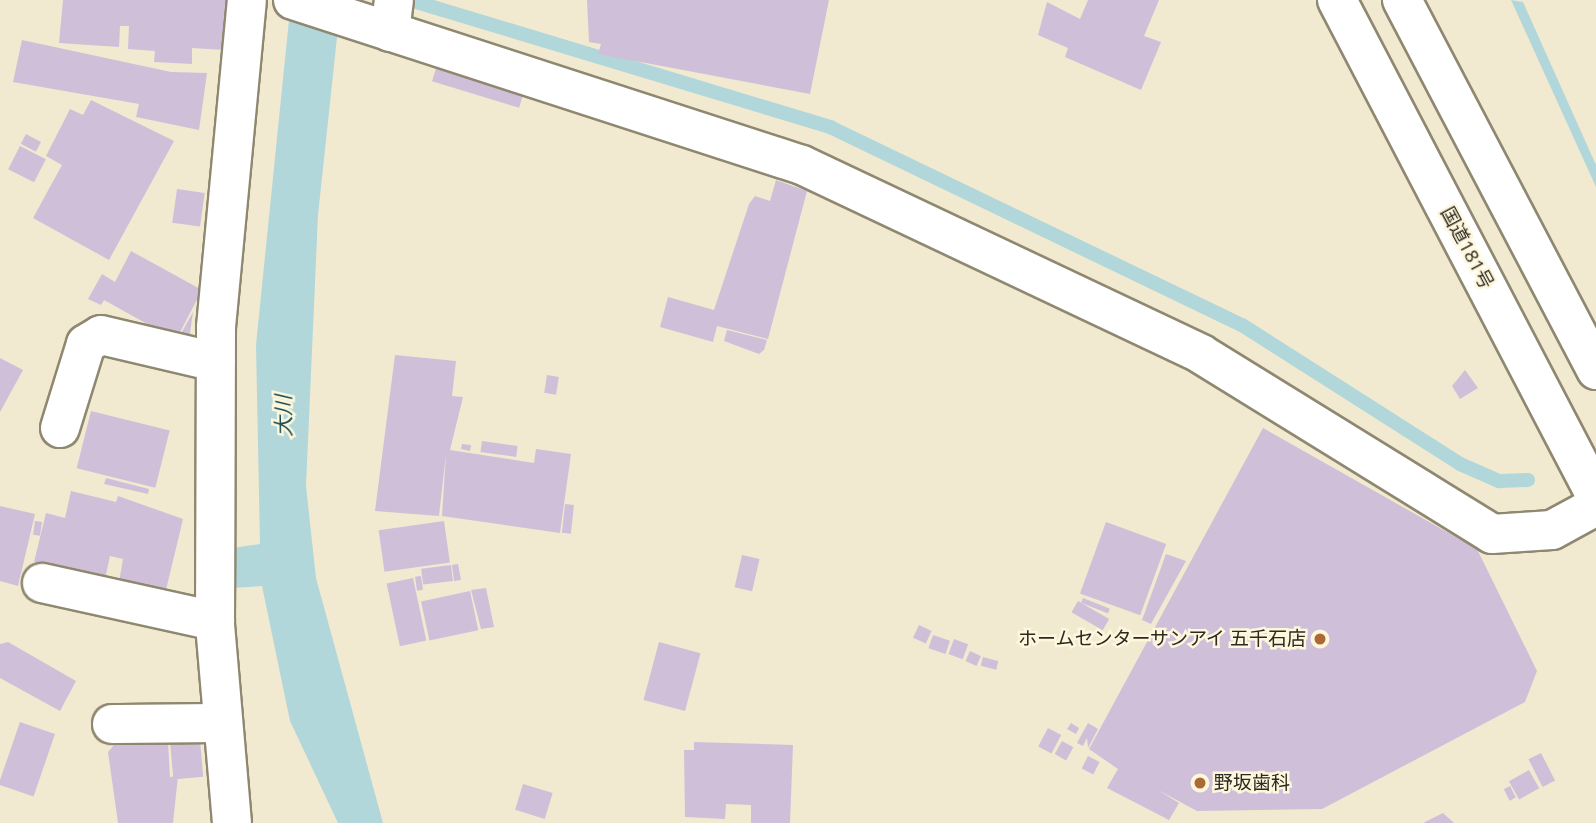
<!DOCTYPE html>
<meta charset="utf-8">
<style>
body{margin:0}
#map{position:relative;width:1596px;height:823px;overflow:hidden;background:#f1ead0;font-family:"Open Sans","Noto Sans JP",sans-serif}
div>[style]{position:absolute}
.water>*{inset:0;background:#b1d7db}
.stream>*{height:14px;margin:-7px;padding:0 7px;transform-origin:7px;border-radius:7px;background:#b1d7db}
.building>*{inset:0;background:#d0bfd9;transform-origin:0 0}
.roads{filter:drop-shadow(2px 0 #8f8871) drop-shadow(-2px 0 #8f8871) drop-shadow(0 2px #8f8871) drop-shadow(0 -2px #8f8871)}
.minor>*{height:38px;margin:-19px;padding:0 19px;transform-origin:19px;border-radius:19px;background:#fff}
.highway>*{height:38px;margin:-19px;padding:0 19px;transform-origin:19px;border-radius:19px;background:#fff}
.dots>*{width:19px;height:19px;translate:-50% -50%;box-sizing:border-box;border:4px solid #fef7dd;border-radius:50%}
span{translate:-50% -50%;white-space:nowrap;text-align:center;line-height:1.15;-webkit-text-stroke:5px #fef7dd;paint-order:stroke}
.street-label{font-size:19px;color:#2c2920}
.poi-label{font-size:19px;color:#2c2920}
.right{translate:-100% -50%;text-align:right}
.left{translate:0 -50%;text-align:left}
.water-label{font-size:21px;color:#194f55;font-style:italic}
</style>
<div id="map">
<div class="water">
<div style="clip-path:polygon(291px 0,341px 0,318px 215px,306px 486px,316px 578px,383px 823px,338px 823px,290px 721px,262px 586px,233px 588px,233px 548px,260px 544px,256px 345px)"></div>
<div style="clip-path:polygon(1511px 0,1523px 2px,1596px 165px,1596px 187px)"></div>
</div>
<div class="stream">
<div style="left:413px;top:1px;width:436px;rotate:16.8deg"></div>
<div style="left:830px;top:127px;width:457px;rotate:25.7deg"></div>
<div style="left:1242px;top:325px;width:259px;rotate:32.5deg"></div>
<div style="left:1460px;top:464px;width:43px;rotate:23.6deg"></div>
<div style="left:1499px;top:481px;width:29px;rotate:-2deg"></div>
</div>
<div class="building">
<div style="clip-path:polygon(63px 0,226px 0,224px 50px,192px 48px,192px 64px,154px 62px,155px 51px,128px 49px,129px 26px,120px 26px,119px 47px,59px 43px)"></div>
<div style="clip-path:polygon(587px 0,829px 0,810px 94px,598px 54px,601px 44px,589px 42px)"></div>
<div style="clip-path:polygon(1088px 0,1159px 0,1144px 36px,1161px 42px,1141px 90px,1065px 57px,1068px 48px,1038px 35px,1047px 2px,1080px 19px)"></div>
<div style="clip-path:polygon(22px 40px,171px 72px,207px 73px,199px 130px,136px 117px,139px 104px,13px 82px)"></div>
<div style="left:437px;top:65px;width:91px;height:17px;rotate:17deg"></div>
<div style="clip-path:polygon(91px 100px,174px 141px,109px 260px,33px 218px,62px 165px,46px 156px,70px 109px,83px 115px)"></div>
<div style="left:26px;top:134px;width:17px;height:11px;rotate:28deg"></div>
<div style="left:20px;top:146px;width:29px;height:26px;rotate:27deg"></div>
<div style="clip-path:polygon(776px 180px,807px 191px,768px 339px,717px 326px,713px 342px,660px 327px,668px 297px,714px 310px,749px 204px,755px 196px,770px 201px)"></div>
<div style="left:177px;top:189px;width:28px;height:34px;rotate:8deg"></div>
<div style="clip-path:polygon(131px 251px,202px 290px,176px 340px,104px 300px,101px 305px,88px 299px,102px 274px,115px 282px)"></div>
<div style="clip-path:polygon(193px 312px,189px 340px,179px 337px)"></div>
<div style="clip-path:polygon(727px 330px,767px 340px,764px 350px,759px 354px,724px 341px)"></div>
<div style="clip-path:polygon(395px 355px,456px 361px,452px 396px,463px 397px,450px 450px,534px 463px,536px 449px,571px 454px,560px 533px,442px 516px,446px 454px,439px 516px,375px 511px)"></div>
<div style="clip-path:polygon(0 358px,23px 370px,0 412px)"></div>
<div style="clip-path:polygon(1465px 370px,1478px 388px,1460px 399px,1452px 386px)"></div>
<div style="left:547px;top:375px;width:12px;height:18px;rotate:9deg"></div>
<div style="left:91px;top:411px;width:81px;height:59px;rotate:14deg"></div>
<div style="clip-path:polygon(1263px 428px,1477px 549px,1537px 671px,1525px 702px,1322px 809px,1197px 811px,1158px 790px,1179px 803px,1169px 820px,1107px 788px,1118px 769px,1089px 749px)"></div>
<div style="left:482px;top:441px;width:36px;height:11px;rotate:8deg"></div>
<div style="clip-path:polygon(462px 444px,471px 445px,470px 451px,461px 449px)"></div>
<div style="clip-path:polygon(106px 478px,149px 489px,148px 494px,104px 484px)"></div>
<div style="clip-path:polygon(71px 491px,116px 502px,118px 496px,183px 519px,165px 594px,119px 582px,123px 559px,110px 556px,105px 579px,34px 562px,46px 513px,65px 518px)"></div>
<div style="left:565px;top:504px;width:9px;height:29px;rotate:6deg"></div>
<div style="clip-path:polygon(0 506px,35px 514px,18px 586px,0 581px)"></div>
<div style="left:35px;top:521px;width:7px;height:14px;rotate:8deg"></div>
<div style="left:444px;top:521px;width:42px;height:66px;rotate:82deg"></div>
<div style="left:1106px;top:522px;width:64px;height:76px;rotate:20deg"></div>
<div style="clip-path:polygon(1166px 554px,1186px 561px,1151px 624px,1142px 620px)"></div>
<div style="left:742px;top:555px;width:18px;height:33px;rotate:13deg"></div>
<div style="clip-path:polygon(458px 564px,461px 580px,454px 581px,452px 565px)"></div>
<div style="left:451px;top:565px;width:16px;height:30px;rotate:83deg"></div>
<div style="left:421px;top:576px;width:14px;height:6px;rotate:82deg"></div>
<div style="left:413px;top:578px;width:64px;height:27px;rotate:78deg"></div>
<div style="clip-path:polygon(486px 588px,494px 627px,481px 629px,471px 590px)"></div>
<div style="left:470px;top:591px;width:40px;height:50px;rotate:78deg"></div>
<div style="left:1083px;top:598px;width:29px;height:5px;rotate:22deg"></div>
<div style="left:1078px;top:601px;width:36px;height:13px;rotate:30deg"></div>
<div style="left:919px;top:625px;width:14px;height:14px;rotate:25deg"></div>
<div style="left:933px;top:635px;width:18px;height:14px;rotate:19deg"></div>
<div style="left:954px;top:639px;width:15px;height:16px;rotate:20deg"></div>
<div style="clip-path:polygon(8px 642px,76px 681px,60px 711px,0 678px,0 644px)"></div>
<div style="left:659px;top:642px;width:43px;height:60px;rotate:15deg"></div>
<div style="left:970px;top:651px;width:12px;height:11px;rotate:24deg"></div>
<div style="left:983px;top:657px;width:16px;height:9px;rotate:15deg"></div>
<div style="left:20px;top:722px;width:37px;height:66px;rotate:19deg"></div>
<div style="clip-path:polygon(1071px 723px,1079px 728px,1076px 734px,1067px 729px)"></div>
<div style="clip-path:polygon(1088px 723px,1098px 729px,1088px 748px,1087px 738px,1083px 746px,1077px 743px)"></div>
<div style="left:1048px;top:728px;width:15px;height:21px;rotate:28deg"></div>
<div style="left:200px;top:740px;width:37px;height:30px;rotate:85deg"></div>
<div style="left:1062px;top:741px;width:13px;height:15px;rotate:29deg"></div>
<div style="clip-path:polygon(168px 742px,170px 777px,178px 776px,173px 823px,118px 823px,108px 752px,114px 745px)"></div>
<div style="clip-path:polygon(694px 742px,793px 745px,790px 823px,751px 823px,751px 805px,726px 804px,725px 819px,685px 817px,684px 750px,694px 750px)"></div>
<div style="left:1541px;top:753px;width:31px;height:14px;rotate:63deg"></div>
<div style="left:1088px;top:756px;width:13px;height:14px;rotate:27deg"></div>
<div style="left:1529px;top:770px;width:21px;height:23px;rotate:61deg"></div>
<div style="left:523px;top:784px;width:31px;height:27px;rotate:17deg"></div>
<div style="left:1510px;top:786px;width:13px;height:7px;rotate:63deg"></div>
<div style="clip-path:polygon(1443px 813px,1454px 823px,1423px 823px)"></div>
</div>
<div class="roads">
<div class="minor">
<div style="left:293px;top:0;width:535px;rotate:17.96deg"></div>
<div style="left:802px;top:165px;width:441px;rotate:25.3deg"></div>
<div style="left:1201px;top:354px;width:342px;rotate:31.7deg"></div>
<div style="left:1492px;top:534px;width:60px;rotate:-3.8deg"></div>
<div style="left:1552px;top:530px;width:50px;rotate:-28.6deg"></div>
<div style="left:390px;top:32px;width:32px;rotate:-83deg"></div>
<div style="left:60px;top:428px;width:88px;rotate:-72.8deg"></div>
<div style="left:86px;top:344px;width:17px;rotate:-31deg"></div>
<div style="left:101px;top:335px;width:118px;rotate:13.2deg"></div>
<div style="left:42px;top:583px;width:177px;rotate:12.4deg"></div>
<div style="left:112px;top:724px;width:111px;rotate:-0.5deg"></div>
<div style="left:232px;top:823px;width:201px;rotate:-94.9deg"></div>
<div style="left:215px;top:623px;width:296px;rotate:-89.8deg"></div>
<div style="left:216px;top:327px;width:328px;rotate:-84.6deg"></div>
</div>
<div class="highway">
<div style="left:1337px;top:0;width:560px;rotate:62.43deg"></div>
<div style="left:1402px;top:0;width:418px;rotate:62.3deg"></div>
</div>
</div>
<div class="dots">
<div style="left:1320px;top:639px;background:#ab6936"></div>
<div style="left:1200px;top:783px;background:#ab6936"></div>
</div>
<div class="street-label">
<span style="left:1467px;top:248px;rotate:62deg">国道181号</span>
</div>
<div class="poi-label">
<span class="right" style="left:1306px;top:639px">ホームセンターサンアイ 五千石店</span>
<span class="left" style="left:1214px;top:783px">野坂歯科</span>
</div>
<div class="water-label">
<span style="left:283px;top:416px;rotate:-91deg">大川</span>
</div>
</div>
